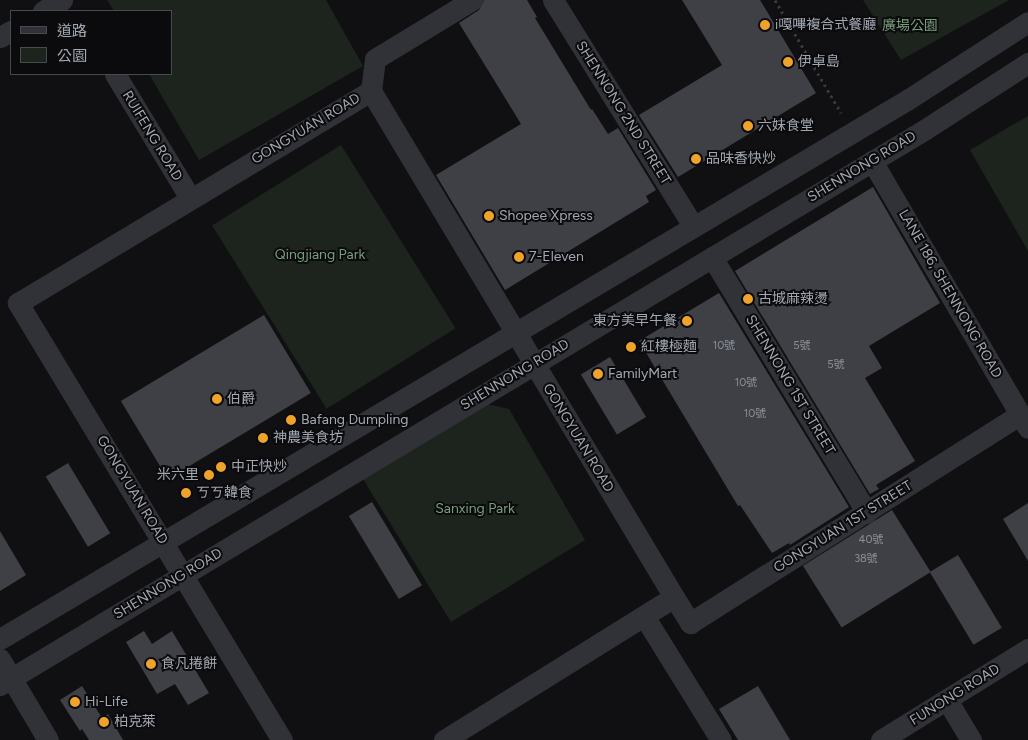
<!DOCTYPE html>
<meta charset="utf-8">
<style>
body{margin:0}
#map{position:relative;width:1028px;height:740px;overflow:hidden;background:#101012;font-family:Figtree,"Noto Sans TC",sans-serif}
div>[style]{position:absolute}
.green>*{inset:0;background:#1d241d;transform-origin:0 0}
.building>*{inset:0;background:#3f4045;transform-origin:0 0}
.path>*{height:3px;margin-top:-1.5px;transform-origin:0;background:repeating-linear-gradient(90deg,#37393e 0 2.5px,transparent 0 6.5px)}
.minor>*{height:21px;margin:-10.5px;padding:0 10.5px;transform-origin:10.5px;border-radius:10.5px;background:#313237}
.dots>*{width:14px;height:14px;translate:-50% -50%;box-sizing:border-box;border:2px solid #0b0b0d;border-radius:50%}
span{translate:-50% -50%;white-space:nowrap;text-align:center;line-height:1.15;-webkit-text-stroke:4px #0b0b0d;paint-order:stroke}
.number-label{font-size:11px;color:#898e97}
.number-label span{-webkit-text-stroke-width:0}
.poi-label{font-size:14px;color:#a2a8b2}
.left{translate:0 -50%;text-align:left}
.right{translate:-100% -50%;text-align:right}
.park-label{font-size:14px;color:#789e79}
.street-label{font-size:14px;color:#a2a8b2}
.legend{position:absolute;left:10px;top:10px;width:162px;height:65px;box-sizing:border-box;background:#0b0b0d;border:1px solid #474a4f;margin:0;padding:6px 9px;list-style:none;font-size:15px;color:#a2a8b2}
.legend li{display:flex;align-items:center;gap:10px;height:25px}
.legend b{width:25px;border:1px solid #474a4f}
</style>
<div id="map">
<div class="green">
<div style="clip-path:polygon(107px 0,326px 0,363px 66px,199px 160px,149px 74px,171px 74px,171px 11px,114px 11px)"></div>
<div style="clip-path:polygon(863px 0,1009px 0,901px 60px)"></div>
<div style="clip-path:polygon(1028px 116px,1028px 251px,970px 150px)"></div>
<div style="left:341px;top:145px;width:216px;height:152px;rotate:58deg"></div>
<div style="clip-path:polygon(487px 404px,509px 409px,585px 540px,451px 622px,363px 479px)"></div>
</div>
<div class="building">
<div style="clip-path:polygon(484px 0,527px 0,537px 17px,535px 18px,591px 110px,592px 109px,608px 134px,618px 128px,656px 190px,646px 196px,649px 202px,505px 290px,436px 175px,521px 124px,459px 23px,479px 10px)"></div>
<div style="clip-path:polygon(682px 0,760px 0,816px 93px,678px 177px,639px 115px,722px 65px)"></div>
<div style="clip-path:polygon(873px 187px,940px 303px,869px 346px,882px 368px,865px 378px,915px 461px,876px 485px,879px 489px,870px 494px,735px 271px)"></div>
<div style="clip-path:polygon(719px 293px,849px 507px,790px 545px,789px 543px,772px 553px,740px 505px,738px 506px,639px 341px)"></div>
<div style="left:264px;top:315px;width:91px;height:167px;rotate:59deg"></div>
<div style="left:610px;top:357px;width:70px;height:34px;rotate:59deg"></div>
<div style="left:68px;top:463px;width:82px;height:26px;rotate:59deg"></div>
<div style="left:372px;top:502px;width:97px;height:27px;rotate:59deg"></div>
<div style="clip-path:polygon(1028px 503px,1028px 561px,1003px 519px)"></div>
<div style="left:892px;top:510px;width:73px;height:105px;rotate:58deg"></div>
<div style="clip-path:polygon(0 531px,26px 575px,0 591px)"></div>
<div style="left:958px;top:555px;width:85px;height:33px;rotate:59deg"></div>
<div style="clip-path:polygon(144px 631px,152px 644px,172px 631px,209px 693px,188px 705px,175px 684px,157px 694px,126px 642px)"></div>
<div style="clip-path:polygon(82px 686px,102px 718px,108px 714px,123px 740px,89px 740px,82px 729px,80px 731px,60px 700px)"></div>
<div style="clip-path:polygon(758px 686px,790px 740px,738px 740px,719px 709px)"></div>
</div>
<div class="path">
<div style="left:775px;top:0;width:131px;rotate:59.7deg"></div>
</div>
<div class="minor">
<div style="left:553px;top:0;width:267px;rotate:58.2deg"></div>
<div style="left:43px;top:11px;width:22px;rotate:-30deg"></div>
<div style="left:0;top:37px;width:13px;rotate:-29deg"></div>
<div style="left:115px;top:74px;width:145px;rotate:58.8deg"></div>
<div style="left:371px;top:91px;width:32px;rotate:-83deg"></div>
<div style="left:375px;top:59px;width:114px;rotate:-31.3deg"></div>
<div style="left:872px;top:161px;width:309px;rotate:59.7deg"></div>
<div style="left:712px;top:257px;width:299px;rotate:58.8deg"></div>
<div style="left:674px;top:597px;width:31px;rotate:58deg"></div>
<div style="left:690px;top:623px;width:391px;rotate:-32.3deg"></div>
<div style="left:644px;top:616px;width:146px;rotate:58.2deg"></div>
<div style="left:0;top:639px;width:1055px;rotate:-30.72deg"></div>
<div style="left:907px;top:100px;width:144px;rotate:-32.8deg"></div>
<div style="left:0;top:659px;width:94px;rotate:59.3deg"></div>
<div style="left:0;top:685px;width:1078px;rotate:-30.99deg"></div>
<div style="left:924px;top:130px;width:124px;rotate:-32.8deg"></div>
<div style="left:947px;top:700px;width:47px;rotate:59deg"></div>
<div style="left:282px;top:740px;width:511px;rotate:-121.14deg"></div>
<div style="left:18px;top:303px;width:412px;rotate:-31deg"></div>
<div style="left:371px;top:91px;width:590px;rotate:59.09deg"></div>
<div style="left:674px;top:597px;width:271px;rotate:148.1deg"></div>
<div style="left:881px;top:740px;width:173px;rotate:-31.8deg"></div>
</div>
<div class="dots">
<div style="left:765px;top:25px;background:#efa32b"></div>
<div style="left:788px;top:62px;background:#efa32b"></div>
<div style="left:748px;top:126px;background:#efa32b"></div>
<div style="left:696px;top:159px;background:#efa32b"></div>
<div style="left:489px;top:216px;background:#efa32b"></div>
<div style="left:519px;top:257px;background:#efa32b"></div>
<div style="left:748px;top:299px;background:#efa32b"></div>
<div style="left:687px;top:321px;background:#efa32b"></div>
<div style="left:631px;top:347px;background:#efa32b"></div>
<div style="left:598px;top:374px;background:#efa32b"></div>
<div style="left:217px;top:399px;background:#efa32b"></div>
<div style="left:291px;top:420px;background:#efa32b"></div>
<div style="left:263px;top:438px;background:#efa32b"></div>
<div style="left:221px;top:467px;background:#efa32b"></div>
<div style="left:209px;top:475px;background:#efa32b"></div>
<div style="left:186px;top:493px;background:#efa32b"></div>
<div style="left:151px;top:664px;background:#efa32b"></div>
<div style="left:75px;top:702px;background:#efa32b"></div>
<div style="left:104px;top:722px;background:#efa32b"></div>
</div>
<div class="number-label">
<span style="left:724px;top:346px">10號</span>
<span style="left:802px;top:346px">5號</span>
<span style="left:836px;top:365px">5號</span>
<span style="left:746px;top:383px">10號</span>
<span style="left:755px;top:414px">10號</span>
<span style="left:871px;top:540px">40號</span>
<span style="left:866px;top:559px">38號</span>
</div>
<div class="poi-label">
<span class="left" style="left:775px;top:25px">i嘎嗶複合式餐廳</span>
<span class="left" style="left:798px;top:62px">伊卓島</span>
<span class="left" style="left:758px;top:126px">六妹食堂</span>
<span class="left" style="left:706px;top:159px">品味香快炒</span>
<span class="left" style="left:499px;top:216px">Shopee Xpress</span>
<span class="left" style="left:529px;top:257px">7-Eleven</span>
<span class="left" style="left:758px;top:299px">古城麻辣燙</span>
<span class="right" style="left:677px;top:321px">東方美早午餐</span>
<span class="left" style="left:641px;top:347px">紅樓極麵</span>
<span class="left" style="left:608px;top:374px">FamilyMart</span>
<span class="left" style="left:227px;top:399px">伯爵</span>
<span class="left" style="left:301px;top:420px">Bafang Dumpling</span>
<span class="left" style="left:273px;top:438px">神農美食坊</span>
<span class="left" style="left:231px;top:467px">中正快炒</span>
<span class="right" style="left:199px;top:475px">米六里</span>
<span class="left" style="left:196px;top:493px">ㄎㄎ韓食</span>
<span class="left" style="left:161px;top:664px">食凡捲餅</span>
<span class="left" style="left:85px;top:702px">Hi-Life</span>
<span class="left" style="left:114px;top:722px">柏克萊</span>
</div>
<div class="park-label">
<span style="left:910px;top:26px">廣場公園</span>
<span style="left:320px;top:255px">Qingjiang Park</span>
<span style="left:475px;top:509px">Sanxing Park</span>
</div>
<div class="street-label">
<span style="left:623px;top:113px;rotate:58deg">SHENNONG 2ND STREET</span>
<span style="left:306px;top:129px;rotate:-31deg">GONGYUAN ROAD</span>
<span style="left:152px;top:136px;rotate:59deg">RUIFENG ROAD</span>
<span style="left:862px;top:167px;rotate:-31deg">SHENNONG ROAD</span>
<span style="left:950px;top:294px;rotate:60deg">LANE 186, SHENNONG ROAD</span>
<span style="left:515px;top:375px;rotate:-31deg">SHENNONG ROAD</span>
<span style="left:790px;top:385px;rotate:59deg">SHENNONG 1ST STREET</span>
<span style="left:578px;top:438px;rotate:59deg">GONGYUAN ROAD</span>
<span style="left:132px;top:490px;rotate:59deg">GONGYUAN ROAD</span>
<span style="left:843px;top:527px;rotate:-32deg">GONGYUAN 1ST STREET</span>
<span style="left:168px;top:584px;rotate:-31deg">SHENNONG ROAD</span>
<span style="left:955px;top:695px;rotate:-32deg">FUNONG ROAD</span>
</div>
<ul class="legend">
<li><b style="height:6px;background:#313237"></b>道路</li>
<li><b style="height:14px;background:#1d241d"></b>公園</li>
</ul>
</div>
